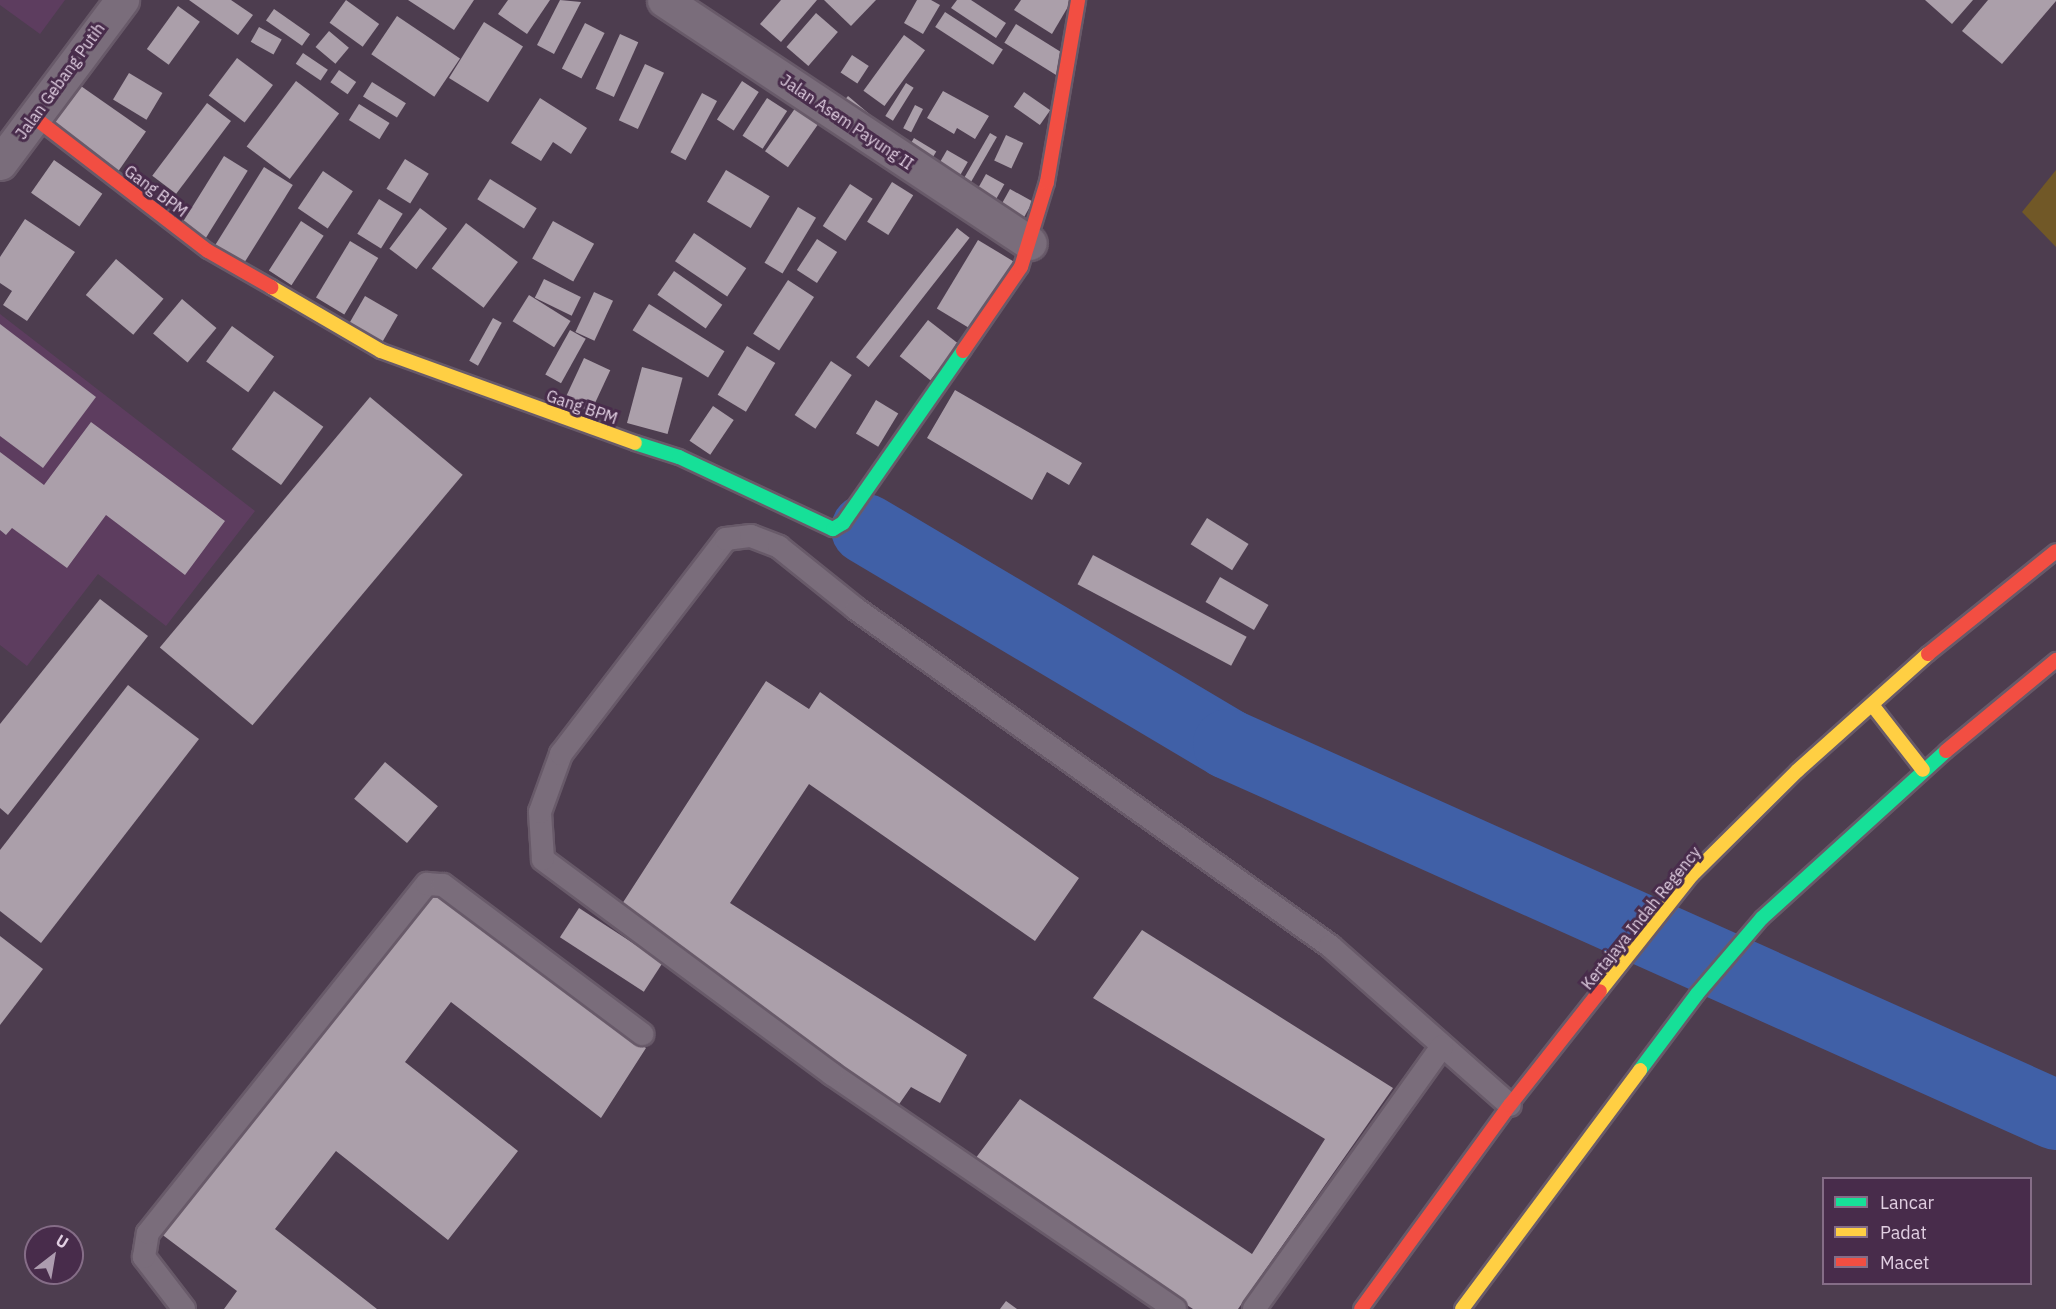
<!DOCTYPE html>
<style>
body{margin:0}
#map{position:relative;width:2056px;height:1309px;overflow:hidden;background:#4d3d4f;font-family:"IBM Plex Sans",sans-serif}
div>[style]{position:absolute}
.built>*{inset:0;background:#5d3d5f}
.green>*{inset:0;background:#715827}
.river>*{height:70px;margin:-35px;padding:0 35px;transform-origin:35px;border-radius:35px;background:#4060a7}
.building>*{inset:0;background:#ab9faa;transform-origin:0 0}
.roads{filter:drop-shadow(2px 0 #685a69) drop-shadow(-2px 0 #685a69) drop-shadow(0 2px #685a69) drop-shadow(0 -2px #685a69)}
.lane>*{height:22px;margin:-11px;padding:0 11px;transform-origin:11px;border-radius:11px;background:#7a6d7b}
.street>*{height:33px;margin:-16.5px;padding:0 16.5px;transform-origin:16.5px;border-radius:16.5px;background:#7a6d7b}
.fast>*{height:14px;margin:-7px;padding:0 7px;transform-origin:7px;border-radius:7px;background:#16e098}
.slow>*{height:14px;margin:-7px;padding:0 7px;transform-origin:7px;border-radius:7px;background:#ffcf43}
.jam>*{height:14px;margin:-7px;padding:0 7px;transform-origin:7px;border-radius:7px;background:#f24e42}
span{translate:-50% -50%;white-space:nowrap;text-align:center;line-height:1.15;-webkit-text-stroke:6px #482c4b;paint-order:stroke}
.street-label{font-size:16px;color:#e1cfe2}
.legend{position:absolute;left:1822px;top:1177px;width:210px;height:108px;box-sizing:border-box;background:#482c4b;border:2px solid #856d87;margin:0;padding:8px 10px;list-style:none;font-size:18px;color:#e1cfe2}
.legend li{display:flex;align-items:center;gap:12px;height:30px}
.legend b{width:30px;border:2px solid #856d87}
.north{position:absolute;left:24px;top:1225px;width:60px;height:60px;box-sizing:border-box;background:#482c4b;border:2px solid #856d87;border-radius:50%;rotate:31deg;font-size:16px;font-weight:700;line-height:24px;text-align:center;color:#e1cfe2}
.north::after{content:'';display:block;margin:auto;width:21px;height:27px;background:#ad9caf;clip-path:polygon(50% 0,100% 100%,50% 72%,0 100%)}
</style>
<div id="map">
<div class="built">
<div style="clip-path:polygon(0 0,65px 0,40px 34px,0 5px)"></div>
<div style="clip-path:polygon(0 314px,255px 511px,166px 626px,98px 574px,27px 666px,0 645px)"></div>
</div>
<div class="green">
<div style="clip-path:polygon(2056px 170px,2056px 247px,2022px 212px)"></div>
</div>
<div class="river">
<div style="left:866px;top:529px;width:421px;rotate:30.7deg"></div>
<div style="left:1228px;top:744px;width:907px;rotate:24.14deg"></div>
</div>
<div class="building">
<div style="clip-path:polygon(189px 0,231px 0,253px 15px,238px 35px)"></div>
<div style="left:346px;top:0;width:41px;height:28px;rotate:36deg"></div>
<div style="clip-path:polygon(408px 0,474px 0,454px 30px)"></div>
<div style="clip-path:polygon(508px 0,550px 0,527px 34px,498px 14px)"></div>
<div style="clip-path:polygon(560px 0,581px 2px,554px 54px,537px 45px)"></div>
<div style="clip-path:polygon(781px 0,817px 0,781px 42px,760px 24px)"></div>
<div style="clip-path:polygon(824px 0,876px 0,851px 26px)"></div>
<div style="clip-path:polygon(917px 0,931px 0,940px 5px,923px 34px,904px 23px)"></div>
<div style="clip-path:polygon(957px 0,971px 0,1006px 23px,996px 38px,951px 8px)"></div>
<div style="clip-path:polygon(1021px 0,1072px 0,1052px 34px,1014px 10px)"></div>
<div style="clip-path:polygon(1925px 0,1973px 0,1952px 24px)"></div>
<div style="clip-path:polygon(1988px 0,2056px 0,2056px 1px,2002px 64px,1962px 31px)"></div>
<div style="left:178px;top:6px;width:27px;height:53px;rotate:36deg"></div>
<div style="left:274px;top:9px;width:44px;height:14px;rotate:35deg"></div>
<div style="left:945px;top:12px;width:69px;height:18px;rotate:33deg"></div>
<div style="left:816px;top:13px;width:29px;height:45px;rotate:41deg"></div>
<div style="left:397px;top:16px;width:76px;height:46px;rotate:34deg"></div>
<div style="left:484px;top:22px;width:46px;height:66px;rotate:32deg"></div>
<div style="left:585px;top:23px;width:22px;height:51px;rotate:27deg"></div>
<div style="left:1016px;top:24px;width:62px;height:22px;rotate:32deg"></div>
<div style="left:259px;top:27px;width:26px;height:17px;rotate:29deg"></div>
<div style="left:329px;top:31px;width:26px;height:21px;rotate:40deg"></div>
<div style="left:620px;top:34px;width:20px;height:60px;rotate:24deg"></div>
<div style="left:904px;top:35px;width:26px;height:69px;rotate:36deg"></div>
<div style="left:303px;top:53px;width:30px;height:13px;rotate:34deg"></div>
<div style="left:852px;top:55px;width:20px;height:21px;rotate:33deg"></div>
<div style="left:237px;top:58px;width:45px;height:47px;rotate:37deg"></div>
<div style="left:645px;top:64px;width:21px;height:62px;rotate:25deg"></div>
<div style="left:339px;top:70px;width:21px;height:15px;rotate:35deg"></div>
<div style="left:129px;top:73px;width:39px;height:31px;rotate:31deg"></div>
<div style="left:296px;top:81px;width:54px;height:82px;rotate:37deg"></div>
<div style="left:742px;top:81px;width:20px;height:46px;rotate:33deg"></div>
<div style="left:372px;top:82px;width:40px;height:17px;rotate:32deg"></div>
<div style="left:906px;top:83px;width:9px;height:39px;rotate:32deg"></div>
<div style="left:78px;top:84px;width:83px;height:52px;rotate:35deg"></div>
<div style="clip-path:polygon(943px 91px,989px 116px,975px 139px,957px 128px,954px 134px,927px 118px)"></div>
<div style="left:1024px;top:92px;width:32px;height:18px;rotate:35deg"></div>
<div style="left:702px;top:93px;width:17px;height:67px;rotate:28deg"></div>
<div style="left:848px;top:96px;width:31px;height:14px;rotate:40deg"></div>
<div style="clip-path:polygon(540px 98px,587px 128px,571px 154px,553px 142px,541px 161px,511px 143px)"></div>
<div style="left:767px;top:98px;width:24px;height:45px;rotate:33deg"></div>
<div style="left:207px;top:103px;width:30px;height:91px;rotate:37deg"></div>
<div style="left:359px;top:104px;width:36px;height:19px;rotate:32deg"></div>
<div style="left:915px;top:105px;width:9px;height:26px;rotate:27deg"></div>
<div style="left:796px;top:107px;width:28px;height:54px;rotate:35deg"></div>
<div style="left:990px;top:133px;width:8px;height:64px;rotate:30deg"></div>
<div style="left:1006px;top:135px;width:19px;height:28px;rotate:25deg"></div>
<div style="left:914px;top:138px;width:26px;height:19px;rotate:31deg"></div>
<div style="left:947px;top:150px;width:24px;height:26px;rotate:30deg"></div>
<div style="left:224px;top:156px;width:28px;height:83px;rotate:32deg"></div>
<div style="left:405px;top:159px;width:28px;height:35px;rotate:32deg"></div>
<div style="left:54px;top:160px;width:59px;height:40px;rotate:35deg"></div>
<div style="left:264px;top:167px;width:34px;height:97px;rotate:32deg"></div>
<div style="left:726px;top:170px;width:51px;height:37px;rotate:31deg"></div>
<div style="left:323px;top:171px;width:36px;height:45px;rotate:34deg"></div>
<div style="left:986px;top:174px;width:21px;height:31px;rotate:29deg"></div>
<div style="left:490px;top:179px;width:55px;height:24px;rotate:32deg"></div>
<div style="left:892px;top:182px;width:25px;height:47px;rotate:32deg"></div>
<div style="left:850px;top:184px;width:27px;height:50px;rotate:33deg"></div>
<div style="left:1010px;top:189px;width:26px;height:33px;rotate:29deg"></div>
<div style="left:379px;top:199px;width:28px;height:41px;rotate:32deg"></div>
<div style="left:798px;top:207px;width:21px;height:65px;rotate:31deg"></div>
<div style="left:420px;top:208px;width:34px;height:51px;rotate:37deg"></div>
<div style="clip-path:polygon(25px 219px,75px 252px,27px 321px,3px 305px,12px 291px,0 283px,0 257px)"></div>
<div style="left:301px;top:221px;width:27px;height:59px;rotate:33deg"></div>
<div style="left:553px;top:221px;width:47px;height:43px;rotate:29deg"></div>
<div style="left:466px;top:223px;width:65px;height:57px;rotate:37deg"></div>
<div style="left:957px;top:228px;width:16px;height:164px;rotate:38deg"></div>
<div style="left:694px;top:233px;width:63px;height:34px;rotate:34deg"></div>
<div style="left:817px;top:239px;width:24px;height:37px;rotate:33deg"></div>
<div style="left:978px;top:240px;width:42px;height:80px;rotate:31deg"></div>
<div style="left:350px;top:241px;width:33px;height:66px;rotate:31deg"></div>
<div style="left:116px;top:259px;width:62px;height:47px;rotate:40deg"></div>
<div style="left:674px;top:271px;width:59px;height:29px;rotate:35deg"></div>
<div style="left:544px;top:279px;width:41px;height:21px;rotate:26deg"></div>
<div style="left:788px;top:280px;width:31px;height:64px;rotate:33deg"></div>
<div style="left:594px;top:292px;width:21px;height:44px;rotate:25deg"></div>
<div style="left:529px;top:295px;width:49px;height:31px;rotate:32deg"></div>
<div style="left:365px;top:296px;width:38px;height:32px;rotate:30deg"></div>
<div style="left:182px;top:299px;width:45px;height:45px;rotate:40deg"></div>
<div style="left:649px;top:304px;width:89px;height:31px;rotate:32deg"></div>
<div style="left:493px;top:318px;width:10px;height:49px;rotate:29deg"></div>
<div style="left:928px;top:320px;width:39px;height:46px;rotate:38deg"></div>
<div style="clip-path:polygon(0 324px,96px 397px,43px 468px,0 436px)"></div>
<div style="left:232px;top:326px;width:52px;height:44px;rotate:36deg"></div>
<div style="left:570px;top:330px;width:18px;height:51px;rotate:29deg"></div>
<div style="left:747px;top:346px;width:33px;height:57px;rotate:31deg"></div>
<div style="left:584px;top:358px;width:29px;height:46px;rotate:25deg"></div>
<div style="left:831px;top:361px;width:25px;height:65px;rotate:34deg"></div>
<div style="left:642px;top:367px;width:42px;height:58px;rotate:15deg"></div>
<div style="clip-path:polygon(955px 390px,1082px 463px,1069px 485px,1047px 472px,1032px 500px,927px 438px)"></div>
<div style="left:274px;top:391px;width:61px;height:72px;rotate:36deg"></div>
<div style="left:370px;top:397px;width:121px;height:327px;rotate:40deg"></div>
<div style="left:876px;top:400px;width:26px;height:39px;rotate:31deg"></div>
<div style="left:713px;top:406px;width:25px;height:42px;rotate:34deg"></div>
<div style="clip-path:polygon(91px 422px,225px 521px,185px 575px,106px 515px,67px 568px,12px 528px,6px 535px,0 530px,0 452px,44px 485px)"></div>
<div style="left:1207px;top:518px;width:49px;height:31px;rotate:32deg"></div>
<div style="left:1093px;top:555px;width:174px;height:33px;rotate:28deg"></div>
<div style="left:1220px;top:577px;width:56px;height:29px;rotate:30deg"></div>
<div style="clip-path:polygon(100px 599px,148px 636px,8px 815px,0 808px,0 724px)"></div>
<div style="clip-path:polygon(766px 681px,809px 709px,820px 692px,1079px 878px,1035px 941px,809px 784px,730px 903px,967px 1055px,940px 1103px,911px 1087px,895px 1110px,622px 904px)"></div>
<div style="clip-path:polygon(128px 685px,199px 739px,41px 943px,0 911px,0 850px)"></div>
<div style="left:385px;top:762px;width:69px;height:48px;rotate:40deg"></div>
<div style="clip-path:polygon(437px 891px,646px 1048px,601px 1118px,451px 1002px,405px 1062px,518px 1151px,448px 1240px,336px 1151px,275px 1229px,377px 1309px,224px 1309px,237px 1291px,160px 1233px)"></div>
<div style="left:579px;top:908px;width:100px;height:35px;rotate:33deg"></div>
<div style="clip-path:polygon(1142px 930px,1393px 1088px,1238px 1309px,1193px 1309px,972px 1163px,1020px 1099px,1252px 1254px,1325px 1139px,1093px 998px)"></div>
<div style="clip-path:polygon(0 936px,43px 969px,0 1025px)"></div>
<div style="clip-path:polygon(1006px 1301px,1017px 1309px,1000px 1309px)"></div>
</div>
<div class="roads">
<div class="lane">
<div style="left:184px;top:1309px;width:66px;rotate:-127.6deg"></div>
<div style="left:144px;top:1257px;width:24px;rotate:-81deg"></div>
<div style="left:148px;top:1233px;width:447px;rotate:-51.4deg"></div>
<div style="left:427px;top:884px;width:16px;rotate:4deg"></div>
<div style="left:443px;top:885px;width:249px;rotate:36.8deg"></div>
<div style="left:1175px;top:1309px;width:416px;rotate:-145.6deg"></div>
<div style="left:832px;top:1074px;width:360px;rotate:-143.4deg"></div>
<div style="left:543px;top:859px;width:47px;rotate:-93.7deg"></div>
<div style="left:540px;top:812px;width:62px;rotate:-70.1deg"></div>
<div style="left:561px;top:754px;width:271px;rotate:-52.5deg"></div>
<div style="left:726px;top:539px;width:25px;rotate:-7deg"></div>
<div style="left:751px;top:536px;width:30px;rotate:21deg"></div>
<div style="left:779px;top:547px;width:99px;rotate:38.8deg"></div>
<div style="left:856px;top:609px;width:582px;rotate:35.41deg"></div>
<div style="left:1330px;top:946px;width:240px;rotate:41.5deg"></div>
<div style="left:1254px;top:1309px;width:323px;rotate:-54.4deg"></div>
</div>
<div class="street">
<div style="left:664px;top:0;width:439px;rotate:33.6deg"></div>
<div style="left:0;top:163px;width:204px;rotate:-53.2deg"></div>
</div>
<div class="fast">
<div style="left:635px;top:443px;width:46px;rotate:17.7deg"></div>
<div style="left:679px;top:457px;width:170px;rotate:25.1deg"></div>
<div style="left:833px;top:529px;width:12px;rotate:-31deg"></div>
<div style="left:843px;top:523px;width:210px;rotate:-55.1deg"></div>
<div style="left:1640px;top:1070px;width:95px;rotate:-53.1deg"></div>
<div style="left:1697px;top:994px;width:100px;rotate:-49.5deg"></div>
<div style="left:1762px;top:918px;width:248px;rotate:-42.2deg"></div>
</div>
<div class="slow">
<div style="left:271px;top:287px;width:127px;rotate:30.2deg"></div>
<div style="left:381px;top:351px;width:270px;rotate:19.9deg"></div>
<div style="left:1873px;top:706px;width:81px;rotate:52deg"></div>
<div style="left:1600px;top:991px;width:148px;rotate:-51.6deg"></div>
<div style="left:1692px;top:875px;width:148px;rotate:-44.7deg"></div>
<div style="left:1797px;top:771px;width:176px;rotate:-41.8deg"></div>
<div style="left:1462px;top:1309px;width:298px;rotate:-53.3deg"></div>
</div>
<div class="jam">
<div style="left:35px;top:118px;width:218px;rotate:37.6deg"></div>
<div style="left:208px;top:251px;width:73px;rotate:29.7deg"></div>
<div style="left:963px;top:351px;width:102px;rotate:-55.4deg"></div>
<div style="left:1021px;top:267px;width:89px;rotate:-73deg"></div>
<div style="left:1047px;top:182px;width:185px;rotate:-80.3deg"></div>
<div style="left:1928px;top:654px;width:164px;rotate:-38.8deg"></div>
<div style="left:1946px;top:751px;width:143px;rotate:-39.6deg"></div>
<div style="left:1361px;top:1309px;width:253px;rotate:-53.9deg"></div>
<div style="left:1510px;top:1105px;width:145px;rotate:-51.7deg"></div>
</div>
</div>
<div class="street-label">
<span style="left:60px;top:81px;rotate:-54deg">Jalan Gebang Putih</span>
<span style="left:847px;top:122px;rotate:34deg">Jalan Asem Payung II</span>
<span style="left:156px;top:191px;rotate:37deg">Gang BPM</span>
<span style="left:582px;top:407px;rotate:19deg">Gang BPM</span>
<span style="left:1641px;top:918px;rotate:-51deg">Kertajaya Indah Regency</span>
</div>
<ul class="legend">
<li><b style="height:8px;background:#16e098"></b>Lancar</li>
<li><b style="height:8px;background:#ffcf43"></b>Padat</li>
<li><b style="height:8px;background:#f24e42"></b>Macet</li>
</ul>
<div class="north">U</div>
</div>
